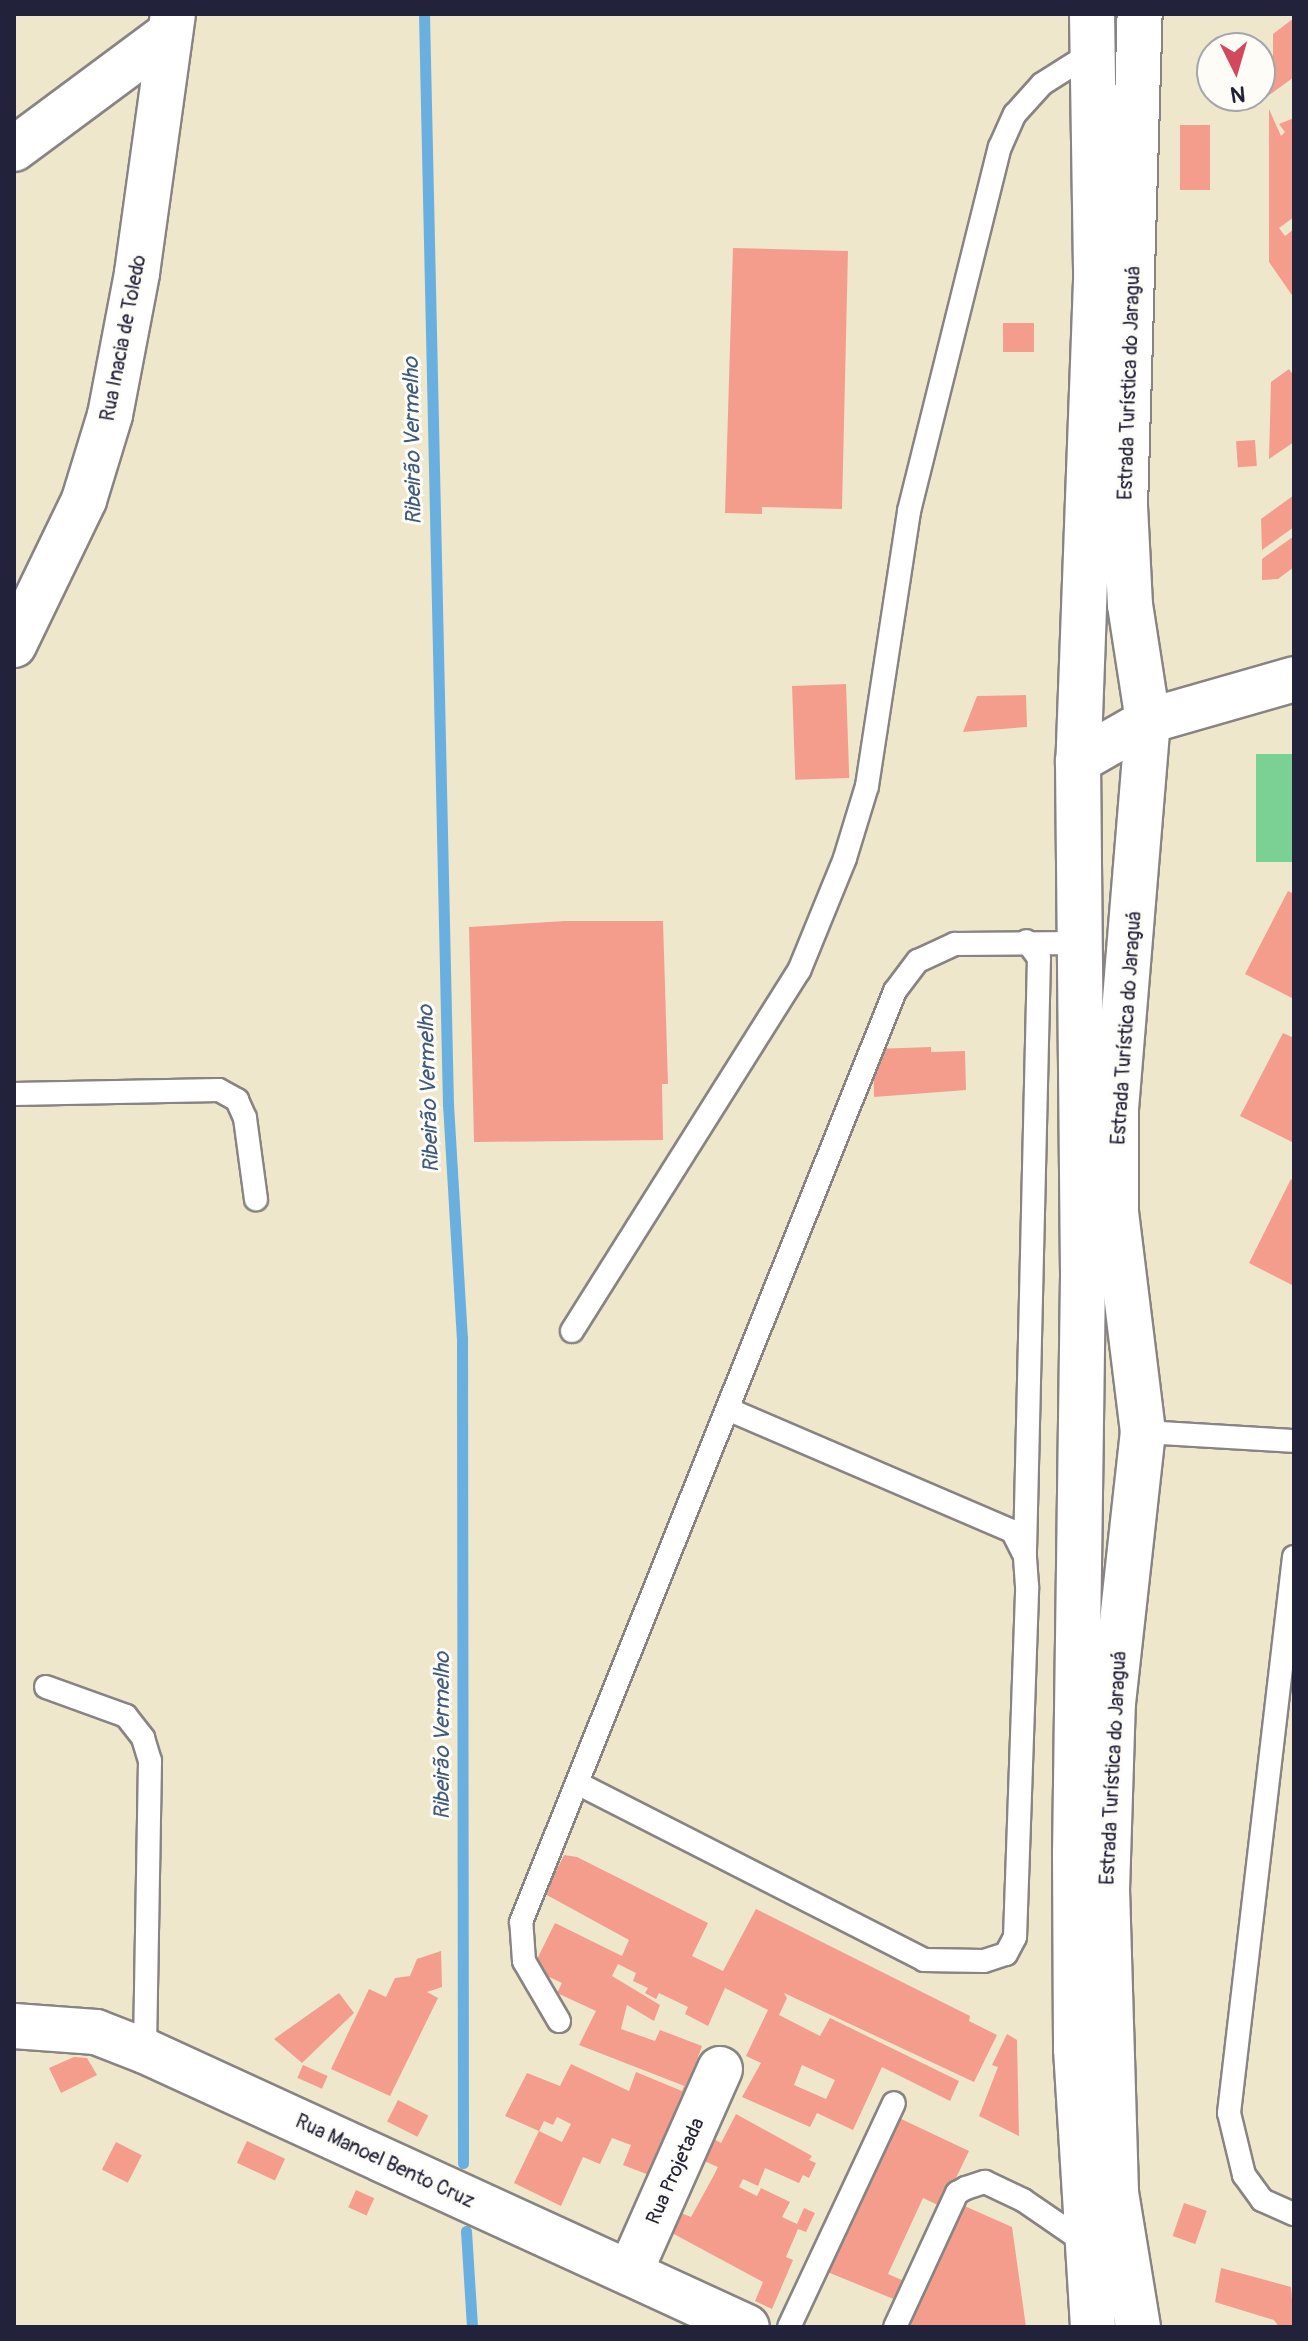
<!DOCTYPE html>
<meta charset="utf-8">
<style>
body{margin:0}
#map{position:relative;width:1308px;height:2341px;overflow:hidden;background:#eee7cb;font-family:Pangolin,sans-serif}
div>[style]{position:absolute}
.green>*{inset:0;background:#7bd093;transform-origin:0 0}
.stream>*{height:11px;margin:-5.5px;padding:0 5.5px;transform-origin:5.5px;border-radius:5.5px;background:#69afdf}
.building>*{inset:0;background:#f59d8c;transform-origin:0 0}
.roads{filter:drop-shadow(2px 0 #888483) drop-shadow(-2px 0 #888483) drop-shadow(0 2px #888483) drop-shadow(0 -2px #888483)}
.lane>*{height:22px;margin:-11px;padding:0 11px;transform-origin:11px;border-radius:11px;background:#fff}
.street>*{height:44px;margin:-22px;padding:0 22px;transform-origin:22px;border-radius:22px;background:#fff}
.secondary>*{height:44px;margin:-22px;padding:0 22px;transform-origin:22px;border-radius:22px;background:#fff}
span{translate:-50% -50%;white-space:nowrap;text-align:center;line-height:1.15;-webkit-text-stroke:6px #fdfcf7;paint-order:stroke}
.street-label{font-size:20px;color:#22223b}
.water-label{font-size:22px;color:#3e5a7d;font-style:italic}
.frame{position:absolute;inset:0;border:16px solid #22223b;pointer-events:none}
.north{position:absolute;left:1196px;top:32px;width:80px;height:80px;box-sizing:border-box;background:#fdfcf7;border:2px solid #a5a5ac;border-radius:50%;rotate:175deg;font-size:22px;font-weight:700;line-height:32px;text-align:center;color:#22223b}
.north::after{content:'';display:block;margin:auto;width:28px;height:36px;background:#d1495b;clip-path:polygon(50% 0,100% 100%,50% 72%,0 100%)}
</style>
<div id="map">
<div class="green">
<div style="left:1294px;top:754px;width:108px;height:38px;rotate:90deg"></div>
</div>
<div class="stream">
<div style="left:424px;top:14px;width:1090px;rotate:88.74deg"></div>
<div style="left:448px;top:1104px;width:234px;rotate:86.6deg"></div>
<div style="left:462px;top:1338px;width:825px;rotate:89.93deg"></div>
<div style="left:466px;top:2231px;width:96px;rotate:86.4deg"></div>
</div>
<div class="building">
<div style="clip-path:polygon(1294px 18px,1294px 77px,1265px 98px,1265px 78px,1273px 72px,1273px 34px)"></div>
<div style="clip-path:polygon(1269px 109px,1281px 136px,1285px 132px,1279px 124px,1294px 118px,1294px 217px,1279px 228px,1285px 236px,1294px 229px,1294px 298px,1269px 262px)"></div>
<div style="left:1210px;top:125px;width:65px;height:30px;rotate:90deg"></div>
<div style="clip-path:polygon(733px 248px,848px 251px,842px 509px,762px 507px,762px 514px,725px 513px)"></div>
<div style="left:1003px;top:323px;width:31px;height:29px"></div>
<div style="clip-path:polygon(1289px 369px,1294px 376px,1294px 442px,1269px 459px,1271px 382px)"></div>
<div style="left:1255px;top:440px;width:26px;height:19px;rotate:86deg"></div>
<div style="clip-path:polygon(1294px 495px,1294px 527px,1262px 550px,1261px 519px)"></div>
<div style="clip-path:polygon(1294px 536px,1294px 567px,1278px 579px,1262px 580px,1262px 559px)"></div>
<div style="left:846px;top:684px;width:94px;height:54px;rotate:88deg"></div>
<div style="clip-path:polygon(1026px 695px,1027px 727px,963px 732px,977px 696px)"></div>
<div style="clip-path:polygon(1288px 891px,1294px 894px,1294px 999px,1245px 974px)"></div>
<div style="clip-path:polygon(565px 921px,663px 921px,668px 1084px,662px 1084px,663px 1140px,474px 1142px,469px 927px)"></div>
<div style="clip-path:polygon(1283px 1033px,1294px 1038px,1294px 1143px,1240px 1116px)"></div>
<div style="clip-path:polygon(931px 1047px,931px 1052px,965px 1051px,966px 1090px,874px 1097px,873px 1049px)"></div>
<div style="clip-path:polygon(1291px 1179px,1294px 1181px,1294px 1286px,1249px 1263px)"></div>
<div style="clip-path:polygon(evenodd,564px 1855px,577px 1857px,708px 1923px,692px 1956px,723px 1971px,756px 1909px,970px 2016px,969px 2021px,997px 2035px,974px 2082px,784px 1993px,787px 1998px,779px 2015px,820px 2036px,830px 2018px,959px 2081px,950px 2101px,882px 2067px,853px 2130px,817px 2113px,810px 2127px,742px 2097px,761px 2063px,746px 2056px,768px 2010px,725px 1988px,708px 2026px,685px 2014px,688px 2007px,659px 1993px,656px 1999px,645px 1993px,648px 1988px,633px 1981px,636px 1973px,618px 1964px,612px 1976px,660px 2005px,654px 2021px,627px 2005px,621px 2029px,655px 2041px,660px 2030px,702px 2046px,687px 2087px,579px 2045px,596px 2011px,557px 1993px,562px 1983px,532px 1969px,555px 1923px,622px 1956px,629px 1940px,545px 1894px,564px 1855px,802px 2065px,835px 2080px,826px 2099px,794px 2085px,802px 2065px)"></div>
<div style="clip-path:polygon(441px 1951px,442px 1987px,427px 1992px,438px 1998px,390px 2096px,331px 2069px,369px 1989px,386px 1997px,395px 1978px,410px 1976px,417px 1959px)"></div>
<div style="clip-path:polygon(339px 1993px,354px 2013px,302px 2063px,274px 2039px)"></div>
<div style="clip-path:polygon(1007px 2034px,1017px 2040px,1019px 2136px,979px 2116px,998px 2067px,992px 2065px)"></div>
<div style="clip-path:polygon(74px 2057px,87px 2058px,97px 2075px,61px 2093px,49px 2068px)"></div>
<div style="clip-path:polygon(evenodd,571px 2064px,629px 2091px,636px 2072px,682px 2091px,684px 2086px,696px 2091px,667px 2171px,653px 2165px,649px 2175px,623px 2165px,631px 2145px,612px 2138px,600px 2164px,583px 2157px,561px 2206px,514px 2183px,539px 2131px,505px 2116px,527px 2073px,560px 2086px,571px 2064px,557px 2117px,571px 2124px,562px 2142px,539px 2131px,544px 2121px,553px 2125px,557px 2117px)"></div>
<div style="left:303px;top:2065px;width:27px;height:14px;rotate:24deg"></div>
<div style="left:398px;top:2100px;width:34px;height:24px;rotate:27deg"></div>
<div style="clip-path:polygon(736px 2114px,812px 2156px,809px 2160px,816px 2163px,809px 2178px,803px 2175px,799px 2183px,765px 2168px,758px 2186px,743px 2179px,739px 2187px,757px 2196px,761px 2188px,790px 2202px,782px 2217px,797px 2224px,804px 2208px,815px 2213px,806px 2232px,798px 2229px,786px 2257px,793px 2260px,772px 2309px,755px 2301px,763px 2282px,672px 2233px,681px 2213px,691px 2217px,714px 2175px,718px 2167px,704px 2161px,714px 2139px,721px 2143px)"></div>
<div style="clip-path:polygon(897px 2117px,969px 2151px,942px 2207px,923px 2198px,888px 2274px,904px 2281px,896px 2300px,825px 2271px)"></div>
<div style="left:247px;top:2141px;width:42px;height:24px;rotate:25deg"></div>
<div style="left:116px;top:2142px;width:29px;height:31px;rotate:27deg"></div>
<div style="left:356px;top:2190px;width:20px;height:19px;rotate:24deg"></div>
<div style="left:1184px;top:2203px;width:24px;height:35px;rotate:19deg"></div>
<div style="clip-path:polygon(960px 2204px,1012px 2227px,1026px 2327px,904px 2327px)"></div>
<div style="clip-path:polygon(1221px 2268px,1291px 2287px,1294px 2327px,1279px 2327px,1274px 2320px,1215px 2302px)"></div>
</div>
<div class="roads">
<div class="lane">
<div style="left:14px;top:1094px;width:205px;rotate:-1.1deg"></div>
<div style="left:219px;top:1090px;width:21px;rotate:29deg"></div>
<div style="left:237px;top:1100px;width:20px;rotate:66deg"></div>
<div style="left:245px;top:1118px;width:82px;rotate:82.3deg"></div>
<div style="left:572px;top:1331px;width:426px;rotate:-57.8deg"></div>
<div style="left:799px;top:971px;width:122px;rotate:-67.8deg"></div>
<div style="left:845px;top:858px;width:75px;rotate:-73deg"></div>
<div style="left:867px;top:786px;width:278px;rotate:-81.3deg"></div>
<div style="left:909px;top:511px;width:375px;rotate:-76deg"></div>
<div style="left:1000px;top:147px;width:36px;rotate:-66deg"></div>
<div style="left:1015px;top:114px;width:40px;rotate:-48deg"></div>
<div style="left:1042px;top:84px;width:58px;rotate:-32.3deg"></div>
<div style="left:1143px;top:1432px;width:151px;rotate:3.4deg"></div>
<div style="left:1025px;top:1551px;width:593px;rotate:-88.65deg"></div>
<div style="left:1039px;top:958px;width:21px;rotate:-127deg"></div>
<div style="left:1294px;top:1557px;width:560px;rotate:96.67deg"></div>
<div style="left:1229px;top:2113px;width:64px;rotate:76.4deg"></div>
<div style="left:1244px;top:2175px;width:31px;rotate:54deg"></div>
<div style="left:1262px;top:2200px;width:35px;rotate:24deg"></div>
<div style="left:46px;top:1687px;width:85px;rotate:19.9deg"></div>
<div style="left:126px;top:1716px;width:28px;rotate:52deg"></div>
<div style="left:143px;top:1738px;width:24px;rotate:73deg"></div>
<div style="left:150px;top:1761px;width:290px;rotate:91deg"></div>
<div style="left:577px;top:1783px;width:390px;rotate:27deg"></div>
<div style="left:924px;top:1960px;width:60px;rotate:1deg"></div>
<div style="left:984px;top:1961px;width:23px;rotate:-18deg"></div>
<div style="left:1006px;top:1954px;width:19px;rotate:-62deg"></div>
<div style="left:1015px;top:1937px;width:351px;rotate:-88deg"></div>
<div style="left:1027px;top:1586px;width:30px;rotate:-94deg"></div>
<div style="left:1025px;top:1556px;width:28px;rotate:-117deg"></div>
<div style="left:1012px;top:1531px;width:309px;rotate:-156.8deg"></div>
<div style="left:559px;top:2021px;width:69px;rotate:-120.3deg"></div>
<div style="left:524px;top:1961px;width:39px;rotate:-94deg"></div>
<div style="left:521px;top:1922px;width:1003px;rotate:-68.11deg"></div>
<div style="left:895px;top:991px;width:38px;rotate:-53deg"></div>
<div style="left:918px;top:961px;width:41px;rotate:-24.7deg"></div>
<div style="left:955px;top:944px;width:125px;rotate:-0.5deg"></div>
<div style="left:789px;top:2327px;width:247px;rotate:-64.9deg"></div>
<div style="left:895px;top:2327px;width:148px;rotate:-65.2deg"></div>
<div style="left:957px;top:2193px;width:10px;rotate:-29deg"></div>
<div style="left:966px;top:2188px;width:20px;rotate:-18deg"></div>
<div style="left:985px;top:2182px;width:42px;rotate:25.3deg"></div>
<div style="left:1023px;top:2200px;width:74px;rotate:34.5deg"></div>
</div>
<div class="street">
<div style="left:14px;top:149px;width:194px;rotate:-36.6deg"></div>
<div style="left:14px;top:645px;width:161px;rotate:-64.2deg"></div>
<div style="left:84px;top:500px;width:89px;rotate:-73deg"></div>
<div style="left:110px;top:415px;width:145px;rotate:-79.2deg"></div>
<div style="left:137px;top:273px;width:261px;rotate:-82.1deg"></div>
<div style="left:1148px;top:721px;width:152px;rotate:-16deg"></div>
<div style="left:14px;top:2026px;width:82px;rotate:4.2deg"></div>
<div style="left:96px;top:2032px;width:53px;rotate:21.2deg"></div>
<div style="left:145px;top:2051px;width:662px;rotate:24.63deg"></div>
<div style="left:630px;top:2272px;width:222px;rotate:-66.1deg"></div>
</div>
<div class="secondary">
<div style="left:1092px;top:14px;width:267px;rotate:89.1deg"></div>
<div style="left:1096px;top:281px;width:480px;rotate:92.1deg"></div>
<div style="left:1078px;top:761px;width:515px;rotate:89.44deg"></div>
<div style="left:1083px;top:1276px;width:577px;rotate:90.79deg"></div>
<div style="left:1075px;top:1853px;width:196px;rotate:89.7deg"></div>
<div style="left:1076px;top:2049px;width:279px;rotate:86.5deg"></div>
<div style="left:1078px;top:761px;width:81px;rotate:-29.7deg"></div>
<div style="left:1138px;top:2327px;width:137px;rotate:-99.3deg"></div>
<div style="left:1116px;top:2192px;width:302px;rotate:-91.7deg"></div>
<div style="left:1107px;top:1890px;width:187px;rotate:-88.2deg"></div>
<div style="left:1113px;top:1703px;width:273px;rotate:-83.7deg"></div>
<div style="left:1143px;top:1432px;width:222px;rotate:-97deg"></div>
<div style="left:1116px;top:1212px;width:103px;rotate:-90deg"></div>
<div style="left:1116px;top:1109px;width:389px;rotate:-85.3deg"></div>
<div style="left:1148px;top:721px;width:117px;rotate:-98.8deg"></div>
<div style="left:1130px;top:605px;width:98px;rotate:-92.9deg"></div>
<div style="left:1125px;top:507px;width:493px;rotate:-88.3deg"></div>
</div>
</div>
<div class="street-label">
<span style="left:123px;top:338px;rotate:-79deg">Rua Inacia de Toledo</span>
<span style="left:1129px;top:383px;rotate:-88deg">Estrada Turística do Jaraguá</span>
<span style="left:1126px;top:1028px;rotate:-86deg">Estrada Turística do Jaraguá</span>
<span style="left:1113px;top:1768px;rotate:-87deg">Estrada Turística do Jaraguá</span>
<span style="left:385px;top:2161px;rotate:25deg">Rua Manoel Bento Cruz</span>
<span style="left:675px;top:2171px;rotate:-66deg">Rua Projetada</span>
</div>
<div class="water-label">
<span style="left:413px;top:441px;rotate:-91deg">Ribeirão Vermelho</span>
<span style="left:429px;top:1089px;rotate:-92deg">Ribeirão Vermelho</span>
<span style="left:443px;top:1736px;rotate:-90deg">Ribeirão Vermelho</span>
</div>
<div class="frame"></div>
<div class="north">N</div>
</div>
